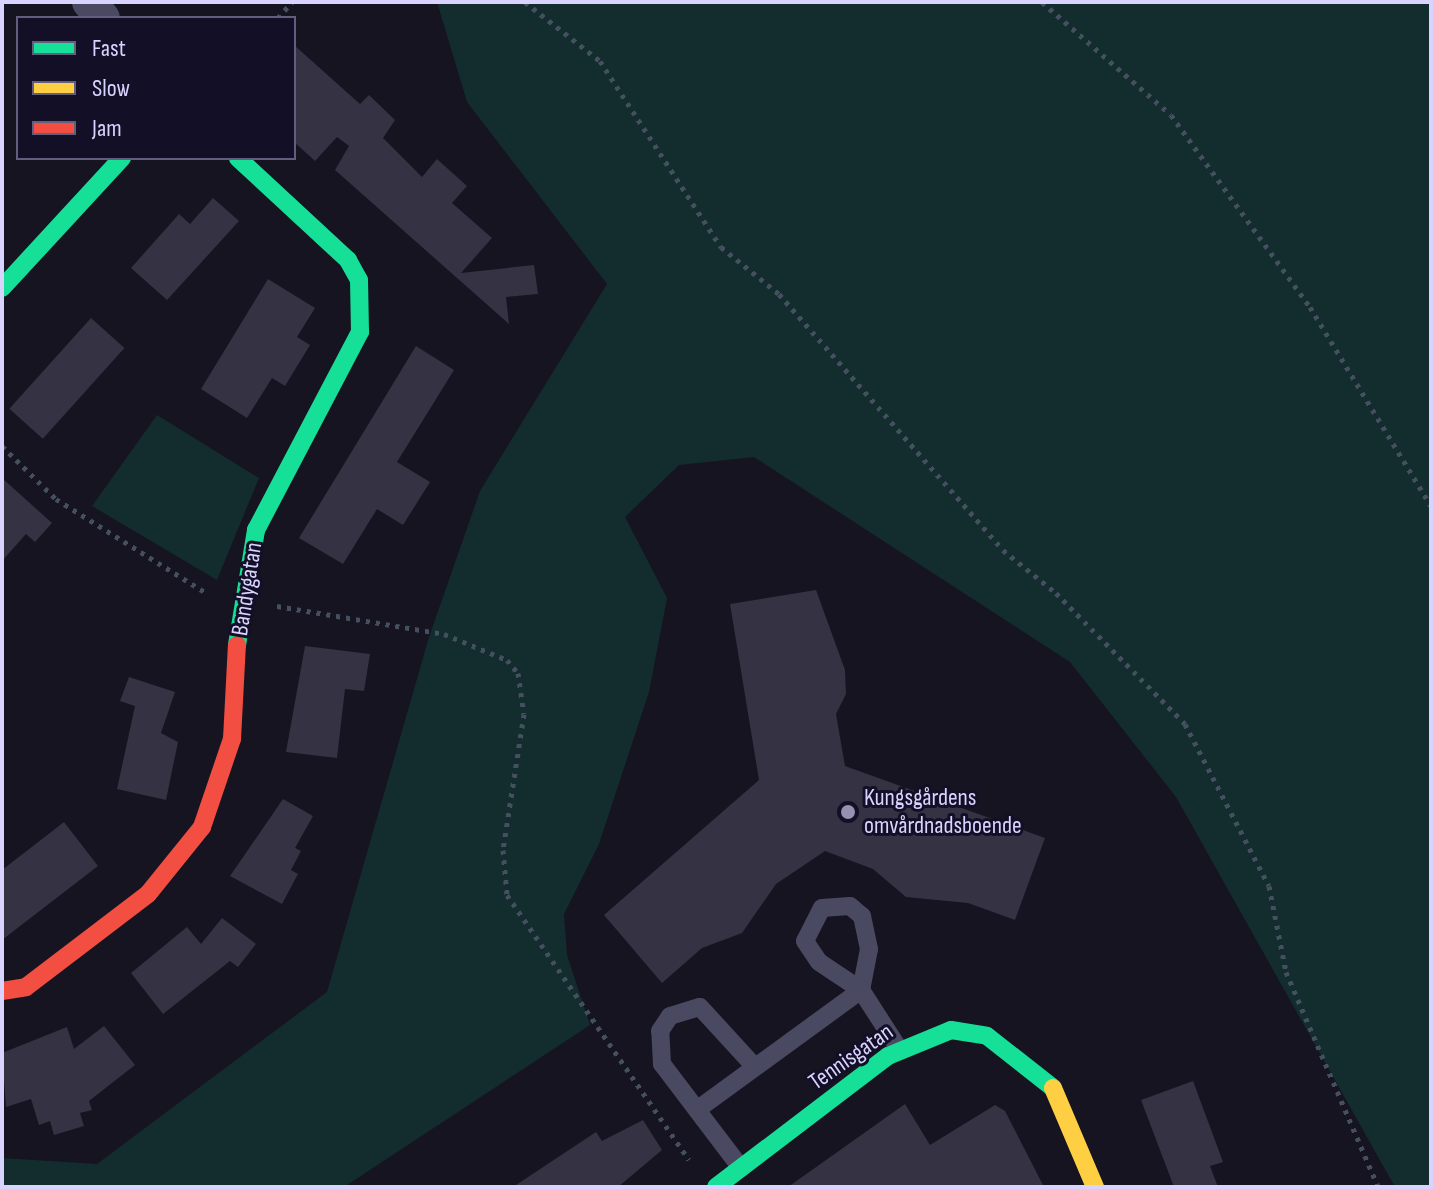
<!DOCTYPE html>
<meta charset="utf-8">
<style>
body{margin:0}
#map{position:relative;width:1433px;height:1189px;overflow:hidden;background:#161421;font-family:"Sofia Sans Condensed",sans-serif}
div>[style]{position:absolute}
.green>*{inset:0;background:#132c2d}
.building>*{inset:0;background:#343243;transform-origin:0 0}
.path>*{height:5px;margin-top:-2.5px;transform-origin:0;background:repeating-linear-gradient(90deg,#44505f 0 4px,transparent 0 10px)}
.lane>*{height:18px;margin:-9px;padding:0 9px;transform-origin:9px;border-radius:9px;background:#4a4962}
.street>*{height:34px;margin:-17px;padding:0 17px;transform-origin:17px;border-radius:17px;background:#4a4962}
.fast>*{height:18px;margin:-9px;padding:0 9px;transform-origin:9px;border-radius:9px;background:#16e098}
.slow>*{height:18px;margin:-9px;padding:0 9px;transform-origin:9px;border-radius:9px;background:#ffcf43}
.jam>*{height:18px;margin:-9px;padding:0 9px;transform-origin:9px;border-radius:9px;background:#f24e42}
.dots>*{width:22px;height:22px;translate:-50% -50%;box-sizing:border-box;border:4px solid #130f26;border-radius:50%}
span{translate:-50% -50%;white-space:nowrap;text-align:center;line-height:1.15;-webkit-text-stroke:6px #130f26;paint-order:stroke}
.street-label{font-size:24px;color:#d9d4ff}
.poi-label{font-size:24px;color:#d9d4ff}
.left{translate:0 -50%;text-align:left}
.frame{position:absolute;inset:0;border:4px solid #d9d4ff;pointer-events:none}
.legend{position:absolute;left:16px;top:16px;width:280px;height:144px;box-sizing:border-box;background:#130f26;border:2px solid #625e7d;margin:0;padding:10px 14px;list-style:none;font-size:24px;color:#d9d4ff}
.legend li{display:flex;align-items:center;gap:16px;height:40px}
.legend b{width:40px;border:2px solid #625e7d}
</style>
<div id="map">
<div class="green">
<div style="clip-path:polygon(437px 2px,1431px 2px,1431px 1187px,1395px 1187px,1176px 797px,1070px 662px,754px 457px,679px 465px,625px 517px,667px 598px,649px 692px,599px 844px,564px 914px,567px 955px,590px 1025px,344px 1187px,2px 1187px,2px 1158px,97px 1164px,327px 992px,429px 637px,480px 491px,607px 284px,467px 102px)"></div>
<div style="clip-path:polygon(157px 415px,259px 478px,217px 580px,92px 506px)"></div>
</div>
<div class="building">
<div style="clip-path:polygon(294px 45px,360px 104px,369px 95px,395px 120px,383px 138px,422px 177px,437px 159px,467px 186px,452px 203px,492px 238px,461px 273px,534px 265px,538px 294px,506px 297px,509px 324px,335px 170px,349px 146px,337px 137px,315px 161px,294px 142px)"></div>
<div style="clip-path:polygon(213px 198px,239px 221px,167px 300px,131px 268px,179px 214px,190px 224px)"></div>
<div style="clip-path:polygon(268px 279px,315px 308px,297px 337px,310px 345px,285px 386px,272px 378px,247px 418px,201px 389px)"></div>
<div style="left:91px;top:318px;width:45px;height:122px;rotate:42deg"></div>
<div style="clip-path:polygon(416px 346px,454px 370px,397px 462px,430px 482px,403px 525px,377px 509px,343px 564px,299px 538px)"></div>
<div style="clip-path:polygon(2px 478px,52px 523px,35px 542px,26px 534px,2px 561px)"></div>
<div style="clip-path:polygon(816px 590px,845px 670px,846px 694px,836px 714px,845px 766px,1045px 838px,1015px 920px,968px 903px,906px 897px,873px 869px,825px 851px,776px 884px,742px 933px,702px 948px,662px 983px,604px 915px,759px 780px,730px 604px)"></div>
<div style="clip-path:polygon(305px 646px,370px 654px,364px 691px,345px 689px,337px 758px,286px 752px)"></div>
<div style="clip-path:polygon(129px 677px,175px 692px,161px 733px,178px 742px,166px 800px,117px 789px,135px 706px,120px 701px)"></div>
<div style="clip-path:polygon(283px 799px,313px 816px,295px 848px,301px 851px,291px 870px,298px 874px,282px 904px,230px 876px)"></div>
<div style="clip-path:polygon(64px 822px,98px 866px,2px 940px,2px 870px)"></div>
<div style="clip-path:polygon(222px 918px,256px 944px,238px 967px,230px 961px,163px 1014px,131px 973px,187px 927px,201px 944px)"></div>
<div style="clip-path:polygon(104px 1026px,135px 1065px,89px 1101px,92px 1110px,80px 1113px,84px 1126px,54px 1135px,50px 1121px,39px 1125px,31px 1099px,6px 1107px,2px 1053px,67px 1027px,74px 1049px)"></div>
<div style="clip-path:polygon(1193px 1081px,1223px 1162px,1210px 1166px,1218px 1187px,1174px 1187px,1141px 1100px)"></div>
<div style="clip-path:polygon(905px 1104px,930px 1145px,995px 1105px,1005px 1111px,1044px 1187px,788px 1187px)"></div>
<div style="clip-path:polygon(643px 1120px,662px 1150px,618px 1187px,513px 1187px,596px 1132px,602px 1141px)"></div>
</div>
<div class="path">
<div style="left:525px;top:2px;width:95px;rotate:38.2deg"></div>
<div style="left:600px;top:61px;width:222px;rotate:57deg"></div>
<div style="left:721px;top:247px;width:75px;rotate:39deg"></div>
<div style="left:779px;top:294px;width:340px;rotate:48.8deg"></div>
<div style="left:1003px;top:550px;width:68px;rotate:39.1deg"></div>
<div style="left:1056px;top:593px;width:184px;rotate:45.4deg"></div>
<div style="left:1185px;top:724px;width:182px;rotate:62.6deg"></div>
<div style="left:1269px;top:886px;width:88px;rotate:78.8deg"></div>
<div style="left:1286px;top:972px;width:234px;rotate:66.8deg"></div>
<div style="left:1042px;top:2px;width:171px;rotate:41.2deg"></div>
<div style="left:1171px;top:115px;width:237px;rotate:54.1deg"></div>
<div style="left:1310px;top:307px;width:233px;rotate:58.7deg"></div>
<div style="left:278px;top:18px;width:21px;rotate:-49deg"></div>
<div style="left:2px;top:446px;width:76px;rotate:44.5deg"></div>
<div style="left:56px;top:499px;width:176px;rotate:32deg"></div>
<div style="left:277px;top:606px;width:169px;rotate:9.5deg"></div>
<div style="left:444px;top:634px;width:68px;rotate:22.4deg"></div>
<div style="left:507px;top:660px;width:17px;rotate:50deg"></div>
<div style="left:518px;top:673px;width:41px;rotate:81.7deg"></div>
<div style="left:524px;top:714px;width:138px;rotate:98.8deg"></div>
<div style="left:503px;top:850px;width:45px;rotate:84.9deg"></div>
<div style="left:507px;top:895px;width:321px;rotate:55.5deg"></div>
</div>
<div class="lane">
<div style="left:698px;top:1109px;width:202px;rotate:-36.1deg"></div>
<div style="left:861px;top:990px;width:50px;rotate:-146.3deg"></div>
<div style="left:819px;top:962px;width:25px;rotate:-124deg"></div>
<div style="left:805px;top:941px;width:37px;rotate:-63deg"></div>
<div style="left:822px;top:908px;width:28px;rotate:-4deg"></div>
<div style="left:850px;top:906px;width:16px;rotate:40deg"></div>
<div style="left:862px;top:916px;width:34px;rotate:78deg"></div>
<div style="left:869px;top:949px;width:42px;rotate:101deg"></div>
<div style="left:861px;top:990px;width:70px;rotate:57.2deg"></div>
<div style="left:741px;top:1168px;width:131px;rotate:-127.2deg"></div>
<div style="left:662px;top:1064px;width:33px;rotate:-93deg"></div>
<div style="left:660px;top:1031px;width:18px;rotate:-56deg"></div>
<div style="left:670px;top:1016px;width:31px;rotate:-17deg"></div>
<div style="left:700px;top:1007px;width:81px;rotate:47.5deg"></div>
</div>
<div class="street">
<div style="left:89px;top:2px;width:21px;rotate:49deg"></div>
</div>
<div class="fast">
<div style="left:2px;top:288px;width:177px;rotate:-47.3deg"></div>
<div style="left:237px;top:645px;width:117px;rotate:-80.6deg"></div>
<div style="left:256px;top:530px;width:224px;rotate:-62.3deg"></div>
<div style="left:360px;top:332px;width:52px;rotate:-91.1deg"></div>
<div style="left:359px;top:280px;width:23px;rotate:-119deg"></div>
<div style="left:348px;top:260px;width:150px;rotate:-137.2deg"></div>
<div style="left:716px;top:1187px;width:216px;rotate:-37.3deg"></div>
<div style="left:888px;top:1056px;width:68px;rotate:-22.4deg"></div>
<div style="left:951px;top:1030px;width:36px;rotate:9deg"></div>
<div style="left:987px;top:1036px;width:84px;rotate:38.2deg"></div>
</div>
<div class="slow">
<div style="left:1053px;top:1088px;width:108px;rotate:67deg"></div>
</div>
<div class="jam">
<div style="left:2px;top:991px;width:24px;rotate:-9deg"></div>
<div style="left:26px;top:987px;width:153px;rotate:-37.3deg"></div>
<div style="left:148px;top:894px;width:86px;rotate:-51.1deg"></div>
<div style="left:202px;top:827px;width:93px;rotate:-71.2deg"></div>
<div style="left:232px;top:739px;width:94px;rotate:-87deg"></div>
</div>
<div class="dots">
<div style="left:848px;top:812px;background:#9591b1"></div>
</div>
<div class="street-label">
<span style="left:247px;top:589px;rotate:-81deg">Bandygatan</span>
<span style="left:851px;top:1057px;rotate:-35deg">Tennisgatan</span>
</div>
<div class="poi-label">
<span class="left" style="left:864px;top:812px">Kungsgårdens<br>omvårdnadsboende</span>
</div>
<div class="frame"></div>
<ul class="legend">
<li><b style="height:10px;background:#16e098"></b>Fast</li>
<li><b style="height:10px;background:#ffcf43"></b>Slow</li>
<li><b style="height:10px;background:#f24e42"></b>Jam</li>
</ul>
</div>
